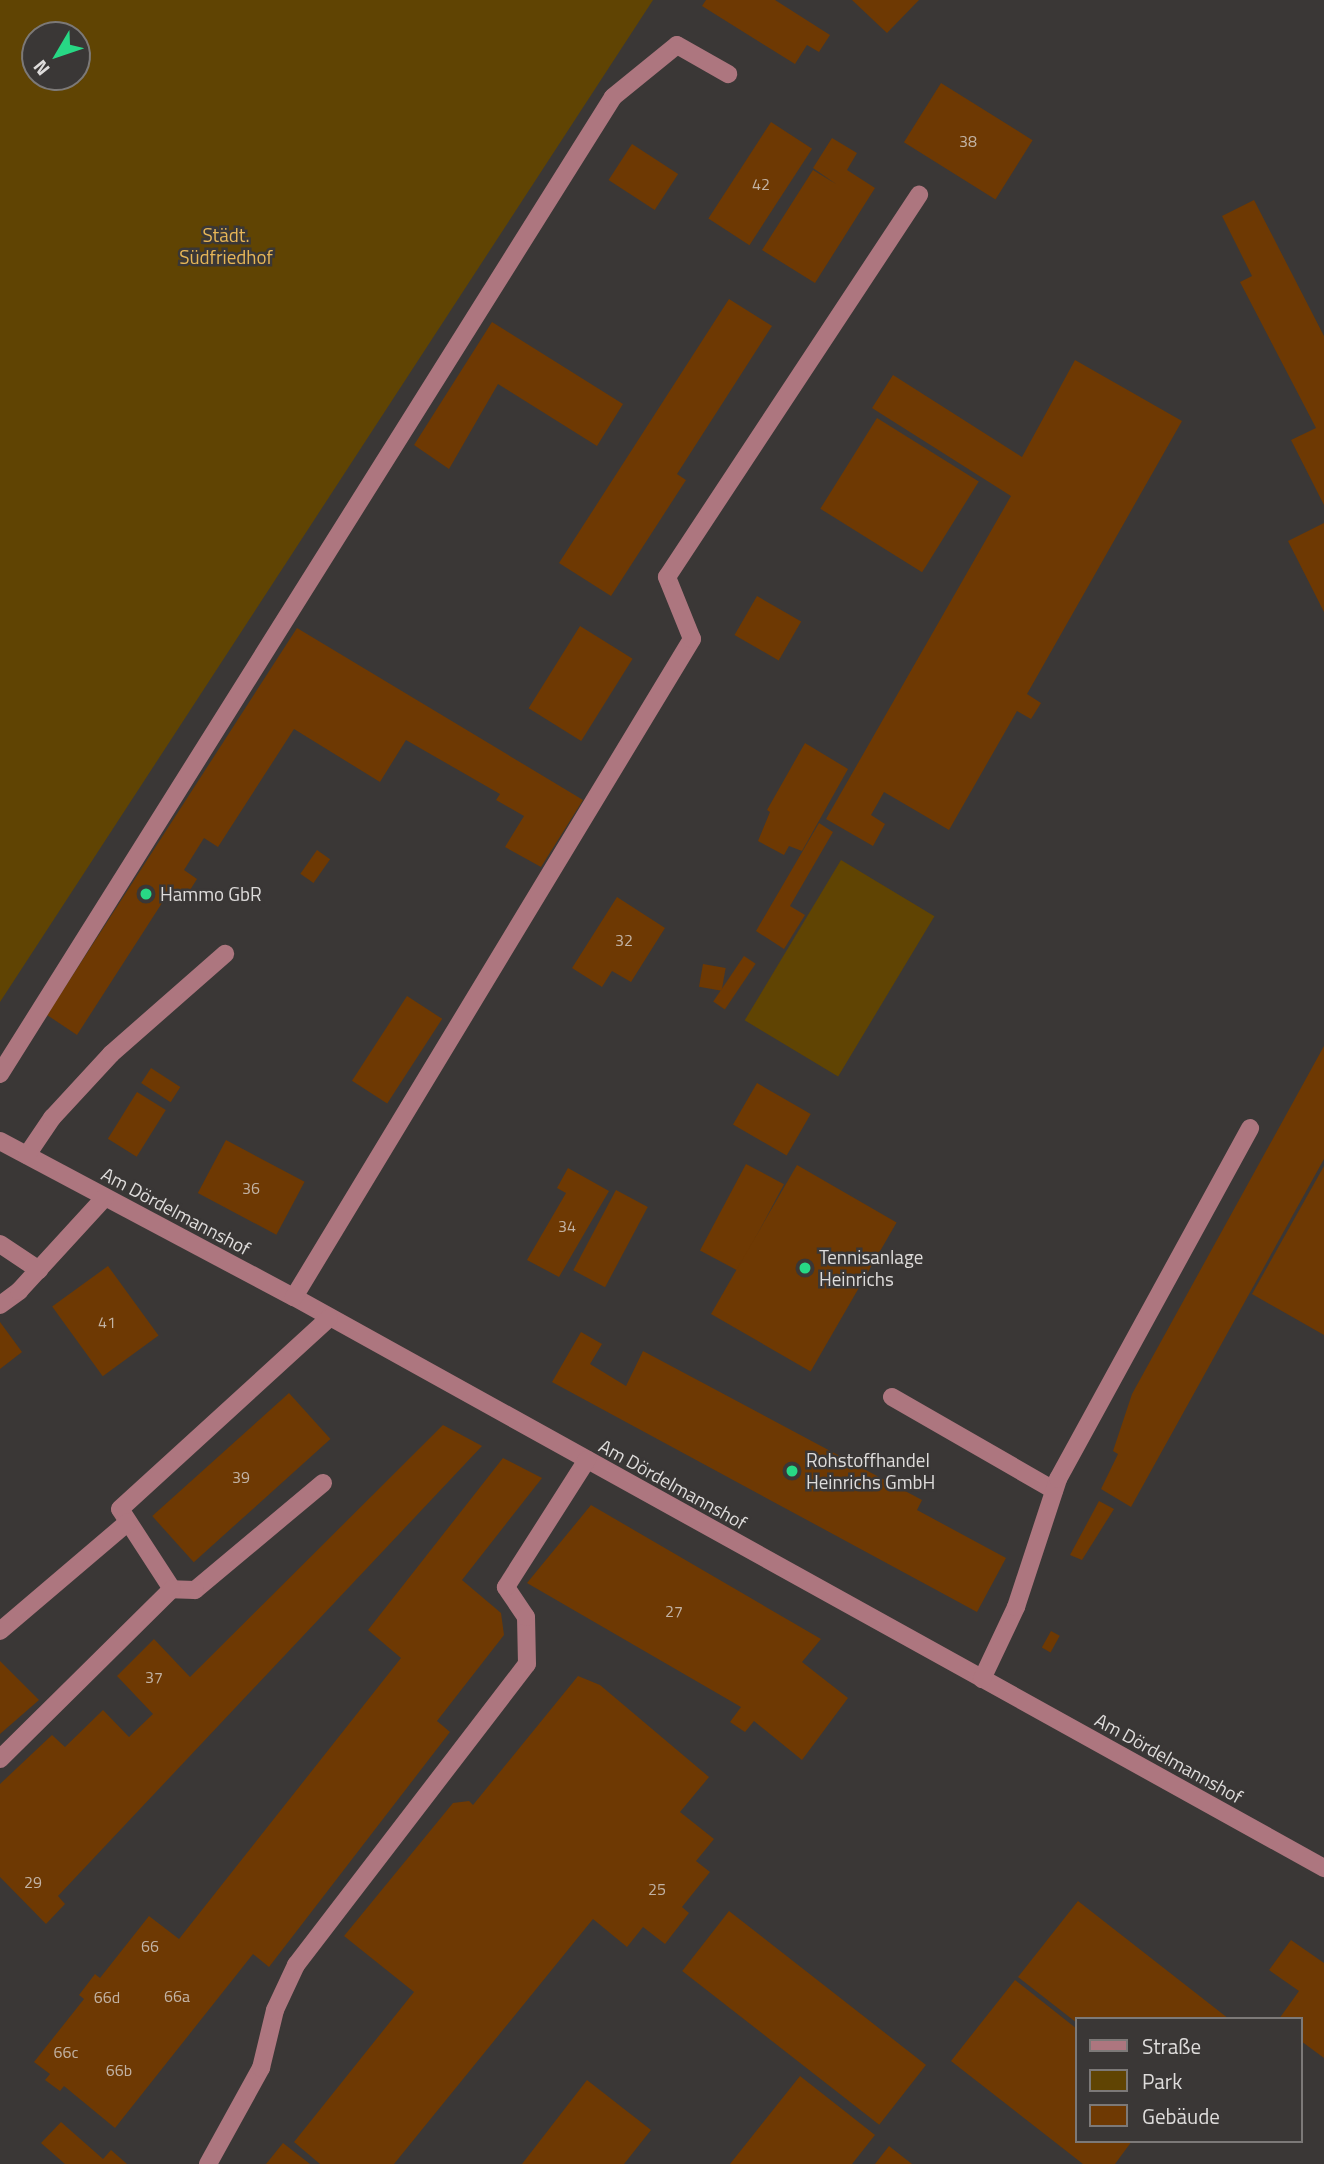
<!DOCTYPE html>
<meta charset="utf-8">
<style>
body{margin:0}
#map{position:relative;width:1324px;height:2164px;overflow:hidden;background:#3a3736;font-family:"Titillium Web",sans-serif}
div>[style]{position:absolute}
.green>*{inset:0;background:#604403;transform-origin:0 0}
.building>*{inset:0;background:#6e3903;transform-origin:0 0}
.minor>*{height:18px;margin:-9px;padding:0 9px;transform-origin:9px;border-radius:9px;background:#ad767f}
.dots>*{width:19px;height:19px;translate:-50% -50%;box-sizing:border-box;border:4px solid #3a3736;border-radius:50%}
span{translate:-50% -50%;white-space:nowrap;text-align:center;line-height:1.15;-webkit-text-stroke:5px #3a3736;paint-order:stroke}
.number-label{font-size:16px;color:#c2b3a5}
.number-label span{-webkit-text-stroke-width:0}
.park-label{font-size:19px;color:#e7b657}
.poi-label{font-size:19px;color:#dedcdb}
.left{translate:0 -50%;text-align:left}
.street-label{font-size:19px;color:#dedcdb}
.legend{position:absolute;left:1075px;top:2017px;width:228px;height:126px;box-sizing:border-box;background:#3a3736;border:2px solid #7c7978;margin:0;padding:9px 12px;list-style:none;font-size:21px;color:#dedcdb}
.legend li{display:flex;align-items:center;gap:14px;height:35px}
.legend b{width:35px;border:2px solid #7c7978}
.north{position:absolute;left:21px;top:21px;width:70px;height:70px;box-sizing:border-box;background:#3a3736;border:2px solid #7c7978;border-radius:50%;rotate:231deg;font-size:19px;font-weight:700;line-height:28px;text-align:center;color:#dedcdb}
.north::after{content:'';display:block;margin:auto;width:24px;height:32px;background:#28d885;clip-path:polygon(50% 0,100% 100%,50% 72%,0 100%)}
</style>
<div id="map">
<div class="green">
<div style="clip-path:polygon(evenodd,0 0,653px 0,0 1002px,0 0,35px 35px,77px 35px,77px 77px,35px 77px,35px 35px)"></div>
<div style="left:841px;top:860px;width:109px;height:187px;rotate:31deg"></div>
</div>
<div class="building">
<div style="clip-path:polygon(706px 0,775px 0,830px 35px,819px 52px,807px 45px,795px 64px,702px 6px)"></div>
<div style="clip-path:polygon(852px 0,919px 0,887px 33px)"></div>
<div style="left:941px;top:83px;width:108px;height:70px;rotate:32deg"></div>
<div style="left:771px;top:122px;width:49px;height:115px;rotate:33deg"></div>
<div style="clip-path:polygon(832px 138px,857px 153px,847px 170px,875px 188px,815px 283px,762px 250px,813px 170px,836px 184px,813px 168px)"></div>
<div style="left:632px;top:144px;width:55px;height:43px;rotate:33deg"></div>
<div style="clip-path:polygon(1254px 200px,1324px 336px,1324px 505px,1291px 440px,1316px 428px,1240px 282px,1252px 276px,1222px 216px)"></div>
<div style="clip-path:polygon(729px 299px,772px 326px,677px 474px,686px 480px,611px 596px,559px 563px)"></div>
<div style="clip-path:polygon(492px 322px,623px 404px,597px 446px,498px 384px,449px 469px,414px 445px)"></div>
<div style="clip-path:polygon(1075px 360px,1182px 421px,1027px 694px,1041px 703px,1031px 719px,1017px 711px,949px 830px,884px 792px,871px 815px,885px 824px,873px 846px,826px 819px,1011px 496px,872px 408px,893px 375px,1022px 457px)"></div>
<div style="left:877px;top:418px;width:120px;height:107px;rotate:32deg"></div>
<div style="clip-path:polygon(1324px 523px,1324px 612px,1288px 541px)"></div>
<div style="left:757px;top:596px;width:51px;height:45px;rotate:30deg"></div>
<div style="left:580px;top:626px;width:62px;height:97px;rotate:32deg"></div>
<div style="clip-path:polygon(297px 628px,583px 800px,541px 867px,505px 847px,524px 816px,496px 800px,500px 794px,406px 740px,380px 782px,294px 729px,218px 847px,204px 838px,184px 870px,197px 879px,185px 898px,171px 889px,77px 1035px,47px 1015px)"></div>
<div style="clip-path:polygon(805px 743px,848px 769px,802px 851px,789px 846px,784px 855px,758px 841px,770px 812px,767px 810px)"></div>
<div style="clip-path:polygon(819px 823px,833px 832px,790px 906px,805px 915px,784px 949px,756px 931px)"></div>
<div style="left:317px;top:850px;width:16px;height:29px;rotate:35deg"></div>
<div style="clip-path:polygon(617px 897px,665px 928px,631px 982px,612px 971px,602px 987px,572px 968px)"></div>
<div style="left:744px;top:956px;width:14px;height:55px;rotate:34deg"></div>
<div style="left:703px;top:964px;width:23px;height:23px;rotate:10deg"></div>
<div style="left:407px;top:996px;width:42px;height:101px;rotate:33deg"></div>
<div style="clip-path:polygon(1324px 1046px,1324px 1159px,1131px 1507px,1101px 1489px,1118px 1454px,1113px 1451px,1132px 1394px)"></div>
<div style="left:151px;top:1068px;width:35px;height:18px;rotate:33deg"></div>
<div style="left:757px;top:1083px;width:62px;height:48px;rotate:30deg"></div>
<div style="left:137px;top:1092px;width:34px;height:55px;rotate:32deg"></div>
<div style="left:226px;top:1140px;width:89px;height:60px;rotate:28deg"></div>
<div style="left:746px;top:1164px;width:43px;height:98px;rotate:28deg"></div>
<div style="left:797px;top:1165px;width:115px;height:172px;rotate:30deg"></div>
<div style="clip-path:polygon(1324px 1166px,1324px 1335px,1252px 1294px)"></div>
<div style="clip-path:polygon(568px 1168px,609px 1191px,559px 1277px,527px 1260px,566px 1193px,557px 1188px)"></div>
<div style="left:616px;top:1190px;width:36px;height:91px;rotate:28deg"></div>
<div style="left:108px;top:1266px;width:86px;height:69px;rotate:54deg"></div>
<div style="clip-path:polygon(0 1322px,22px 1352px,0 1369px)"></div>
<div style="clip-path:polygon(581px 1332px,602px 1344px,590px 1364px,626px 1386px,643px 1351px,922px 1500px,917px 1510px,1006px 1558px,977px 1612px,552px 1382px)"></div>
<div style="left:289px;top:1393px;width:62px;height:184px;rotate:48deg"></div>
<div style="clip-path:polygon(443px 1425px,482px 1446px,58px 1896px,65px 1904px,46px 1924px,0 1877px,0 1784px,52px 1735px,65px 1747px,103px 1710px,129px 1737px,153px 1714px,117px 1676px,154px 1639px,190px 1677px)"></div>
<div style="clip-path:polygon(503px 1458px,542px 1478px,462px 1580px,501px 1613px,504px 1635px,437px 1721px,450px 1732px,269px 1967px,253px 1954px,115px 2128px,64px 2086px,60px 2091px,45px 2080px,50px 2074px,34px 2062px,84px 1999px,79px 1995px,95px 1974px,100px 1978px,149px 1916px,179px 1939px,401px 1658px,368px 1630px)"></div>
<div style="clip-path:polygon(1099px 1501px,1114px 1509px,1082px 1560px,1070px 1555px)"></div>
<div style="clip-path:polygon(591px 1505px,821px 1639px,802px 1662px,848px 1698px,802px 1760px,754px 1721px,745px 1732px,730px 1722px,741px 1707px,527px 1583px)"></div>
<div style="left:1051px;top:1631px;width:10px;height:19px;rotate:29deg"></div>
<div style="clip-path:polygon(0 1661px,39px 1700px,0 1734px)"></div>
<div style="clip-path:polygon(578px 1676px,600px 1685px,709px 1777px,680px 1812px,714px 1839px,696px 1861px,710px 1872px,682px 1907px,689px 1913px,665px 1944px,643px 1927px,627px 1947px,593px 1919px,394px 2164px,320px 2164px,294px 2142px,414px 1992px,344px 1936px,453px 1803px,469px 1801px,473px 1805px)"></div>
<div style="clip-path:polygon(1078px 1901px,1229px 2019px,1077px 2019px,1077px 2023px,1018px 1977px)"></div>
<div style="left:729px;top:1911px;width:250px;height:76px;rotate:38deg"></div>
<div style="clip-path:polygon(1291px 1940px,1324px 1963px,1324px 2058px,1301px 2041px,1301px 2019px,1279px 2019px,1299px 1991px,1269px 1970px)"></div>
<div style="clip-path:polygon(1015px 1980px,1077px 2029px,1077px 2141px,1132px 2141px,1115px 2164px,1083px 2164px,951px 2061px)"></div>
<div style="clip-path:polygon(800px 2076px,875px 2135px,852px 2164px,730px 2164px)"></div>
<div style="clip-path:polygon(587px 2080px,651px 2130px,624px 2164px,522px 2164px)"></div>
<div style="clip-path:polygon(61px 2122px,103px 2159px,111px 2150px,127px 2164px,65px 2164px,41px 2143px)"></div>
<div style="clip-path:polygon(283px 2143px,310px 2164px,266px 2164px)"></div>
<div style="clip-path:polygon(889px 2146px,912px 2164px,875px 2164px)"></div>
</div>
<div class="minor">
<div style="left:0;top:1074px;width:1153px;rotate:-57.89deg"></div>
<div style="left:613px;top:97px;width:82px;rotate:-39.1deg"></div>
<div style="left:677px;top:45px;width:59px;rotate:29.6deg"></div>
<div style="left:0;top:1141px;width:333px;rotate:28deg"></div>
<div style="left:294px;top:1297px;width:1178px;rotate:29deg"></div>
<div style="left:27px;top:1155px;width:45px;rotate:-56deg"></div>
<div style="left:52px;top:1118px;width:87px;rotate:-47.3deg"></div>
<div style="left:111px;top:1054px;width:152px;rotate:-41.3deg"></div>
<div style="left:0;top:1244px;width:47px;rotate:33.7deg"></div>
<div style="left:294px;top:1297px;width:769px;rotate:-58.83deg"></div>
<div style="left:692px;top:639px;width:67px;rotate:-112deg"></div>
<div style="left:667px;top:577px;width:458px;rotate:-56.6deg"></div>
<div style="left:0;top:1305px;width:24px;rotate:-36deg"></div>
<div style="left:19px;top:1291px;width:127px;rotate:-47.5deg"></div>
<div style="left:892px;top:1397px;width:187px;rotate:29.9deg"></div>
<div style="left:323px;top:1483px;width:167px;rotate:140.1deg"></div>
<div style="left:195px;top:1590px;width:23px;rotate:-178deg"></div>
<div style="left:172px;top:1589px;width:95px;rotate:-123deg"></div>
<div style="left:120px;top:1509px;width:283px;rotate:-42.4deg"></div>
<div style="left:0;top:1631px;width:168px;rotate:-40.4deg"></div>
<div style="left:982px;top:1679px;width:80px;rotate:-64.7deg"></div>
<div style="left:1016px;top:1607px;width:135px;rotate:-71.8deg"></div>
<div style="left:1058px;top:1479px;width:400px;rotate:-61.3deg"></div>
<div style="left:0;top:1759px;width:242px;rotate:-44.7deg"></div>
<div style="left:208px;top:2164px;width:110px;rotate:-61.1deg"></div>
<div style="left:261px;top:2068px;width:60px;rotate:-76.4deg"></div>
<div style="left:275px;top:2010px;width:50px;rotate:-65deg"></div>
<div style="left:296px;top:1965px;width:379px;rotate:-52.5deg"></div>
<div style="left:527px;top:1664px;width:47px;rotate:-91.2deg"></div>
<div style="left:526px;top:1617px;width:36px;rotate:-124deg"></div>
<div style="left:506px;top:1587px;width:151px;rotate:-57.5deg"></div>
</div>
<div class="dots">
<div style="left:146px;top:894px;background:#28d885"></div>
<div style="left:805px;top:1268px;background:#28d885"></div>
<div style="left:792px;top:1471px;background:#28d885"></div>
</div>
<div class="number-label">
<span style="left:968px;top:141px">38</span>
<span style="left:761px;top:184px">42</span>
<span style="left:624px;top:940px">32</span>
<span style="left:251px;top:1188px">36</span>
<span style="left:567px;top:1226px">34</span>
<span style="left:107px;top:1322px">41</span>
<span style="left:241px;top:1477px">39</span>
<span style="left:674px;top:1611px">27</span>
<span style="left:154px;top:1677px">37</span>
<span style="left:33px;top:1882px">29</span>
<span style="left:657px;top:1889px">25</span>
<span style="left:150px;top:1946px">66</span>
<span style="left:177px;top:1996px">66a</span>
<span style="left:107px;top:1997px">66d</span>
<span style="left:66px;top:2052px">66c</span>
<span style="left:119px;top:2070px">66b</span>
</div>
<div class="park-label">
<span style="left:226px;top:246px">Städt.<br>Südfriedhof</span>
</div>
<div class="poi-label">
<span class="left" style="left:160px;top:894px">Hammo GbR</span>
<span class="left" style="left:819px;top:1268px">Tennisanlage<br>Heinrichs</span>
<span class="left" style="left:806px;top:1471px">Rohstoffhandel<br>Heinrichs GmbH</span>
</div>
<div class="street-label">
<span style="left:176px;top:1211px;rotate:28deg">Am Dördelmannshof</span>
<span style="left:673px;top:1484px;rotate:29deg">Am Dördelmannshof</span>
<span style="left:1169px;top:1758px;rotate:29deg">Am Dördelmannshof</span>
</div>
<ul class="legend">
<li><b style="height:9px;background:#ad767f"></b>Straße</li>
<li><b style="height:19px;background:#604403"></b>Park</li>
<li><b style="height:19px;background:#6e3903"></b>Gebäude</li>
</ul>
<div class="north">N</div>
</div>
